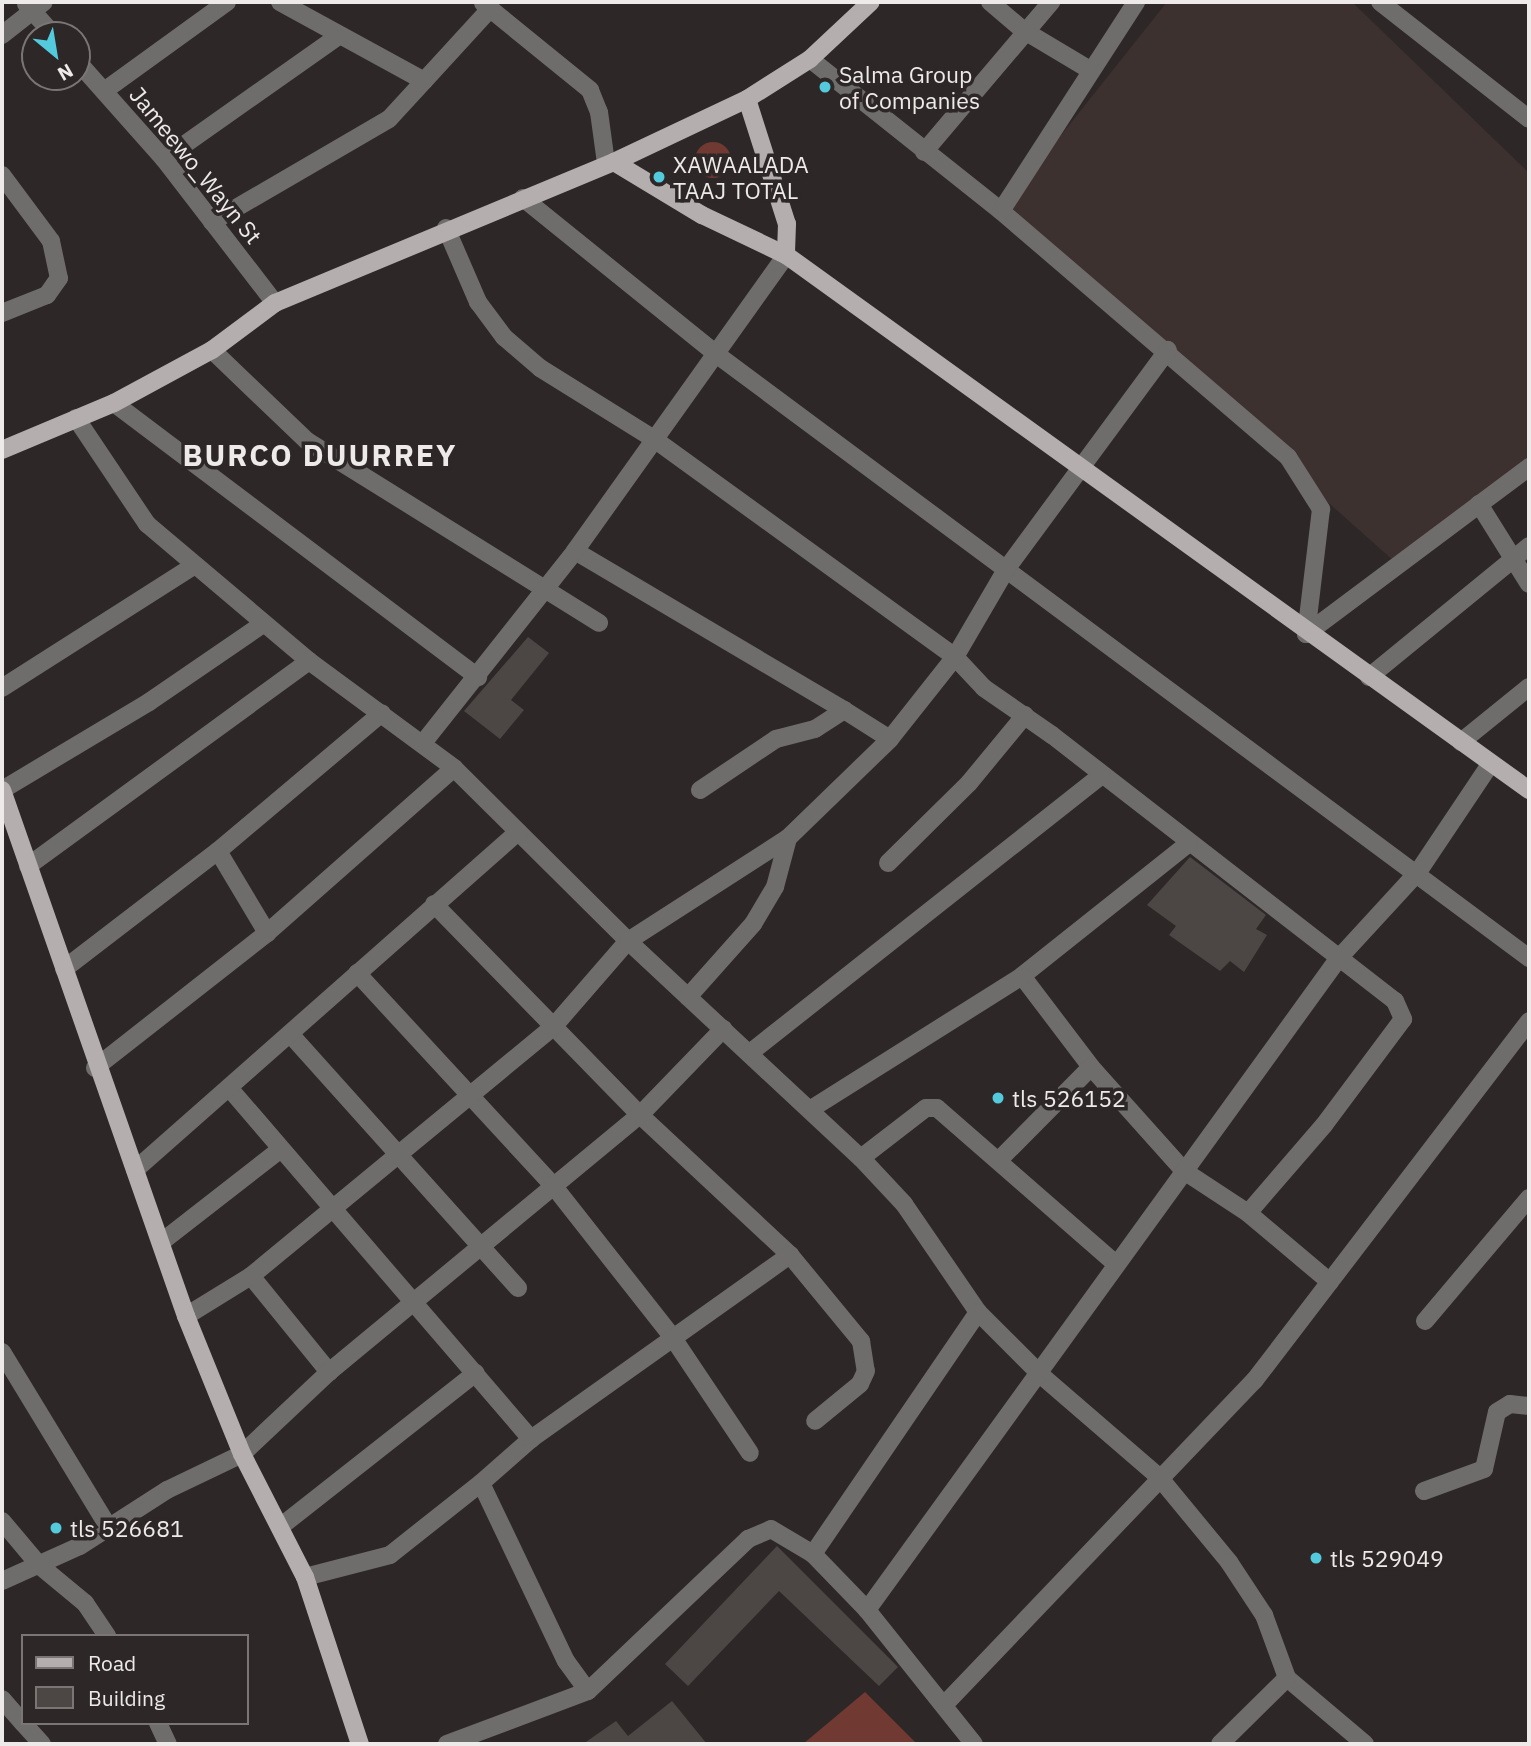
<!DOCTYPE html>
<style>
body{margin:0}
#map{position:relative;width:1531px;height:1746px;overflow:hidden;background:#2d2827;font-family:"IBM Plex Sans",sans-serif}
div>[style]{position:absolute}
.built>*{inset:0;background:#3c312f}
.green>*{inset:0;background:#703a32}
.round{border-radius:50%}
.building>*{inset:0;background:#4c4645}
.minor>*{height:18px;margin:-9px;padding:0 9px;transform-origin:9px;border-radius:9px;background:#6f6c6c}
.major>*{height:18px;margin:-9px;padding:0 9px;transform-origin:9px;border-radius:9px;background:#b4afae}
.dots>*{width:19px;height:19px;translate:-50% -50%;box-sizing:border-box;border:4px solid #2d2827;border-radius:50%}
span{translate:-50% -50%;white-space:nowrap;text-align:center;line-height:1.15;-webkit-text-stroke:7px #2d2827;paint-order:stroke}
.poi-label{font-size:23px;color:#edeae9}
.left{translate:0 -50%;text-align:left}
.street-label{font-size:23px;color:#edeae9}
.district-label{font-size:30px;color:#edeae9;font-weight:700;letter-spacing:2px}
.frame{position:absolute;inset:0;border:4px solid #edeae9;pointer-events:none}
.legend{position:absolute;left:21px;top:1634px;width:228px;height:91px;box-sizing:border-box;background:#2d2827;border:2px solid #7a7675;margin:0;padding:9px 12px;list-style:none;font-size:21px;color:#edeae9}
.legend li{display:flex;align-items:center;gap:14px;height:35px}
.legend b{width:35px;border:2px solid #7a7675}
.north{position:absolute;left:21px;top:21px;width:70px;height:70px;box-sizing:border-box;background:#2d2827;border:2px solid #7a7675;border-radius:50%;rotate:150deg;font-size:19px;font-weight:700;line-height:28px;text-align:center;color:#edeae9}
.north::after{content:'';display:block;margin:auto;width:24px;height:32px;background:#54cadd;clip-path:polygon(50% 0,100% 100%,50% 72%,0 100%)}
</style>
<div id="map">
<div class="built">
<div style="clip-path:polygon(1167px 2px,1352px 2px,1529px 173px,1529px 463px,1395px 562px,1001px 211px)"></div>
</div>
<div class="green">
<div class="round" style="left:695px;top:142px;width:36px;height:36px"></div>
<div style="clip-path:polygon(865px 1692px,917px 1744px,803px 1744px)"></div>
</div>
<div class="building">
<div style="clip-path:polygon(528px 637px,549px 653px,511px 700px,524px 710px,500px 739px,464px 711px)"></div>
<div style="clip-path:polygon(1190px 857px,1266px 915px,1256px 929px,1267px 935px,1244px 972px,1230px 961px,1220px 971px,1169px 935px,1176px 926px,1147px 905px)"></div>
<div style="clip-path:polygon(777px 1546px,898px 1667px,879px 1686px,779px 1591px,688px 1686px,665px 1664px)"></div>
<div style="clip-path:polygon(672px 1701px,707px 1744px,583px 1744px,616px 1721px,628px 1736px)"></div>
</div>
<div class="minor">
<div style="left:280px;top:2px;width:164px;rotate:28.7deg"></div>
<div style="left:424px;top:81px;width:99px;rotate:-47.5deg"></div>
<div style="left:990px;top:2px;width:43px;rotate:40.3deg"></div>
<div style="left:1023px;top:30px;width:78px;rotate:30.8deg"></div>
<div style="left:1380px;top:2px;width:189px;rotate:38.1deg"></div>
<div style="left:483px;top:3px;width:138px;rotate:39.1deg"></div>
<div style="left:590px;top:90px;width:24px;rotate:68deg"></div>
<div style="left:599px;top:112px;width:51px;rotate:82.2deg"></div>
<div style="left:26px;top:4px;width:42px;rotate:47.9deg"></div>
<div style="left:2px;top:35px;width:53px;rotate:-38.2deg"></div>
<div style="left:810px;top:59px;width:244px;rotate:38.5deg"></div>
<div style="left:1001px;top:211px;width:378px;rotate:40.6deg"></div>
<div style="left:1288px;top:457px;width:62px;rotate:57.6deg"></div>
<div style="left:1321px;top:509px;width:126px;rotate:96.8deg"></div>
<div style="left:77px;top:61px;width:131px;rotate:48.4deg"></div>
<div style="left:164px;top:159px;width:182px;rotate:52.4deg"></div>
<div style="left:104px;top:91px;width:152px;rotate:-35.9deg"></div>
<div style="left:924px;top:152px;width:197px;rotate:-49.7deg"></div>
<div style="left:164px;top:159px;width:212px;rotate:-35.2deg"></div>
<div style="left:2px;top:175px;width:82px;rotate:53.4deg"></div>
<div style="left:51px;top:241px;width:38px;rotate:78deg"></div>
<div style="left:59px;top:278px;width:21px;rotate:125deg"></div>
<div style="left:47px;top:295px;width:48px;rotate:158.2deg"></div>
<div style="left:523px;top:198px;width:248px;rotate:38.9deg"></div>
<div style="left:716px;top:354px;width:1013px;rotate:36.61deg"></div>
<div style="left:1001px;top:211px;width:249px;rotate:-57.1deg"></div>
<div style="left:212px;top:222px;width:205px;rotate:-30.2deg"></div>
<div style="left:389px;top:119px;width:52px;rotate:-47.4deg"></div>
<div style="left:446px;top:228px;width:81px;rotate:66.6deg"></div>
<div style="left:478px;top:302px;width:44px;rotate:53.4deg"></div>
<div style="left:504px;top:337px;width:48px;rotate:40.7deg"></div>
<div style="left:540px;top:368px;width:134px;rotate:31.9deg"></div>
<div style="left:654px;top:439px;width:372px;rotate:35.9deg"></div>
<div style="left:955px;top:657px;width:42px;rotate:46.9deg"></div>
<div style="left:984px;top:688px;width:83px;rotate:34.7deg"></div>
<div style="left:1052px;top:735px;width:434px;rotate:37.8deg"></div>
<div style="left:1395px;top:1001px;width:20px;rotate:66deg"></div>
<div style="left:1403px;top:1019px;width:132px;rotate:126.7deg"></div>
<div style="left:1324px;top:1125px;width:116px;rotate:130.8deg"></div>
<div style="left:212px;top:350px;width:132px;rotate:43.8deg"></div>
<div style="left:307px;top:441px;width:344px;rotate:31.9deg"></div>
<div style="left:114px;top:403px;width:456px;rotate:37deg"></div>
<div style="left:76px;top:418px;width:128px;rotate:56.2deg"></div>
<div style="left:147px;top:524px;width:212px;rotate:40.2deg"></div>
<div style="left:309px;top:661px;width:180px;rotate:36.4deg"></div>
<div style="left:454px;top:768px;width:245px;rotate:44.8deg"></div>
<div style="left:628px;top:941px;width:318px;rotate:43deg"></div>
<div style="left:861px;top:1158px;width:63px;rotate:46.9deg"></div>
<div style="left:904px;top:1204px;width:131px;rotate:55.6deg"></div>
<div style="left:978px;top:1312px;width:91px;rotate:45deg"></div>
<div style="left:1042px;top:1376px;width:155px;rotate:40.8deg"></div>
<div style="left:1159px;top:1477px;width:110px;rotate:50.5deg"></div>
<div style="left:1229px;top:1562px;width:64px;rotate:56.6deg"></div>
<div style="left:1264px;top:1615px;width:67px;rotate:69.9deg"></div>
<div style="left:1287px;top:1678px;width:102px;rotate:40.2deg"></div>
<div style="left:1479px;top:504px;width:94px;rotate:58deg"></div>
<div style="left:575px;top:551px;width:312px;rotate:30.6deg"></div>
<div style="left:1306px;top:634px;width:279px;rotate:-36.8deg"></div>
<div style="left:1369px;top:677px;width:207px;rotate:-39.3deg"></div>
<div style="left:2px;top:688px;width:229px;rotate:-32.5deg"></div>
<div style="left:1461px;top:742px;width:87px;rotate:-39deg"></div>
<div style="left:423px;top:743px;width:245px;rotate:-51.6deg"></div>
<div style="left:575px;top:551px;width:364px;rotate:-54.5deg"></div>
<div style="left:2px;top:790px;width:171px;rotate:-30.9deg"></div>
<div style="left:149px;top:702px;width:138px;rotate:-34.4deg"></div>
<div style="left:700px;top:790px;width:92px;rotate:-33.9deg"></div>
<div style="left:776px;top:739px;width:40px;rotate:-14.4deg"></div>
<div style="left:815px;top:729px;width:35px;rotate:-33deg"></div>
<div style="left:844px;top:710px;width:54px;rotate:32.2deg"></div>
<div style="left:1189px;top:843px;width:213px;rotate:141.5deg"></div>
<div style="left:1022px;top:976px;width:114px;rotate:52.8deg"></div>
<div style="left:1091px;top:1067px;width:140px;rotate:48.2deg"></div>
<div style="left:1184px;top:1171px;width:77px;rotate:33.3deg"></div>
<div style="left:1248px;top:1213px;width:107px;rotate:40.1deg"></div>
<div style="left:218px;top:851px;width:96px;rotate:59.1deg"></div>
<div style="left:888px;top:863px;width:114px;rotate:-44.6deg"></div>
<div style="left:969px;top:783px;width:88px;rotate:-50.5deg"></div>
<div style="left:28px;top:866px;width:348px;rotate:-36.1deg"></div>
<div style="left:434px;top:904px;width:295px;rotate:45.7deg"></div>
<div style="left:640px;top:1115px;width:205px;rotate:43deg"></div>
<div style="left:790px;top:1255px;width:112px;rotate:50.5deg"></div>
<div style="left:861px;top:1341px;width:30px;rotate:81deg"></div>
<div style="left:866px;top:1371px;width:14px;rotate:115deg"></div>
<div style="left:860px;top:1384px;width:58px;rotate:140.6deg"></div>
<div style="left:64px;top:969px;width:194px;rotate:-37.5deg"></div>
<div style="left:218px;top:851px;width:214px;rotate:-40.1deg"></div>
<div style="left:357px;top:973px;width:287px;rotate:47.3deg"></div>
<div style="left:552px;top:1184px;width:196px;rotate:51.8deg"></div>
<div style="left:673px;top:1338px;width:138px;rotate:56.2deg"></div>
<div style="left:688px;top:997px;width:98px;rotate:-48.3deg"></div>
<div style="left:753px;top:924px;width:43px;rotate:-59.3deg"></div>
<div style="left:775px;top:887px;width:51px;rotate:-75.1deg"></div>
<div style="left:291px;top:1035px;width:340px;rotate:48.1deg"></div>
<div style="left:751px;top:1052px;width:446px;rotate:-38.3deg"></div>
<div style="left:95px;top:1068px;width:219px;rotate:-38.1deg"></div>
<div style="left:267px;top:933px;width:249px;rotate:-41.4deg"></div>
<div style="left:230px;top:1089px;width:462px;rotate:49.3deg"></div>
<div style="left:811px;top:1109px;width:249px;rotate:-32.2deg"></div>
<div style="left:861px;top:1158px;width:82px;rotate:-37.6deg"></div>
<div style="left:926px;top:1108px;width:11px"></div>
<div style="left:937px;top:1108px;width:237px;rotate:41.1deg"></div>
<div style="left:1000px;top:1159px;width:129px;rotate:-45.3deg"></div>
<div style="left:135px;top:1170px;width:511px;rotate:-41.43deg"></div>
<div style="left:164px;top:1240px;width:148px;rotate:-37.9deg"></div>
<div style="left:251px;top:1276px;width:124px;rotate:50.9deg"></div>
<div style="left:186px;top:1316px;width:76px;rotate:-31.6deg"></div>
<div style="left:251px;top:1276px;width:393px;rotate:-39.5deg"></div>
<div style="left:554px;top:1026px;width:113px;rotate:-49deg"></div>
<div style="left:628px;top:941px;width:190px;rotate:-32.8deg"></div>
<div style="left:788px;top:838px;width:142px;rotate:-44.1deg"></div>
<div style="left:890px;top:739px;width:105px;rotate:-51.6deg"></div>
<div style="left:955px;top:657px;width:103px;rotate:-59.7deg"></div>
<div style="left:1007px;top:568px;width:271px;rotate:-53.6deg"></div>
<div style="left:1425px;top:1321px;width:161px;rotate:-49.8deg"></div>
<div style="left:2px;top:1352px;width:206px;rotate:58.7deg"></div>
<div style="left:481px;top:1483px;width:67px;rotate:-41.3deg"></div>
<div style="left:531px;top:1439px;width:318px;rotate:-35.4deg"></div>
<div style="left:1424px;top:1491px;width:64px;rotate:-20.1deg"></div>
<div style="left:1484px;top:1469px;width:58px;rotate:-77.2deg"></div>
<div style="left:1497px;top:1412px;width:15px;rotate:-32deg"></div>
<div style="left:1510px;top:1404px;width:19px;rotate:6deg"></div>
<div style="left:2px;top:1521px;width:57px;rotate:49.9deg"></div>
<div style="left:39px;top:1565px;width:60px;rotate:39.6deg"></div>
<div style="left:85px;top:1603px;width:40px;rotate:56deg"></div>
<div style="left:280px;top:1527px;width:249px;rotate:-38.2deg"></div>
<div style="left:813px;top:1554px;width:293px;rotate:-55.7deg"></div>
<div style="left:305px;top:1577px;width:88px;rotate:-14.5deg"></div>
<div style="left:390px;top:1555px;width:116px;rotate:-38.4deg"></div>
<div style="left:481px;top:1483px;width:197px;rotate:64.5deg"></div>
<div style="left:566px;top:1661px;width:37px;rotate:54deg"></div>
<div style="left:588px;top:1691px;width:221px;rotate:-43.5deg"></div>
<div style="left:748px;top:1539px;width:25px;rotate:-23deg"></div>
<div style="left:771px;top:1529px;width:49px;rotate:30.8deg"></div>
<div style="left:813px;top:1554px;width:78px;rotate:46deg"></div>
<div style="left:867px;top:1610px;width:171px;rotate:51.4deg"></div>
<div style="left:2px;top:1581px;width:85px;rotate:-24.2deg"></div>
<div style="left:80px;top:1546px;width:103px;rotate:-32.8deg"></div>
<div style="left:167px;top:1490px;width:83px;rotate:-25.6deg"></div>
<div style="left:242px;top:1454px;width:120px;rotate:-43.3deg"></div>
<div style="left:329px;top:1372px;width:403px;rotate:-39.6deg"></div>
<div style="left:640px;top:1115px;width:120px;rotate:-46deg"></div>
<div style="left:867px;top:1610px;width:804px;rotate:-54.11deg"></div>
<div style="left:1338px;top:959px;width:118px;rotate:-47.4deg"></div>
<div style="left:1418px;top:872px;width:131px;rotate:-56.2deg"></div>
<div style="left:2px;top:1699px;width:32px;rotate:49deg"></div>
<div style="left:946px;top:1703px;width:446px;rotate:-46.3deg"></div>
<div style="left:1254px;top:1381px;width:453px;rotate:-52.6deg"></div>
<div style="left:23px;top:1723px;width:28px;rotate:48deg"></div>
<div style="left:158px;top:1723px;width:23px;rotate:65deg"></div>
<div style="left:447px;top:1744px;width:151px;rotate:-20.6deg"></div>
<div style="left:1220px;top:1744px;width:94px;rotate:-44.6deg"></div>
</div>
<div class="major">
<div style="left:747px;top:99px;width:131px;rotate:72.3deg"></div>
<div style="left:787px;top:224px;width:31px;rotate:92deg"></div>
<div style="left:614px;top:162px;width:103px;rotate:31.1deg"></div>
<div style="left:702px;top:215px;width:93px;rotate:25.5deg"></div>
<div style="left:786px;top:255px;width:916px;rotate:35.76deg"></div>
<div style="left:2px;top:450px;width:121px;rotate:-22.8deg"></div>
<div style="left:114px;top:403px;width:111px;rotate:-28.4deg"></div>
<div style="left:212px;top:350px;width:79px;rotate:-36.7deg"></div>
<div style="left:275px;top:303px;width:367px;rotate:-22.6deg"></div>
<div style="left:614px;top:162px;width:147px;rotate:-25.3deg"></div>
<div style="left:747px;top:99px;width:75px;rotate:-32.4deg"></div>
<div style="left:810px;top:59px;width:83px;rotate:-43.1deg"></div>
<div style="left:2px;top:790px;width:557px;rotate:70.72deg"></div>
<div style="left:186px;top:1316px;width:149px;rotate:67.9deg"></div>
<div style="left:242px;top:1454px;width:138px;rotate:62.9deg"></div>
<div style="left:305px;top:1577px;width:176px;rotate:71.8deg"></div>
</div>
<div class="dots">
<div style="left:825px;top:87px;background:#54cadd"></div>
<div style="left:659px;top:177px;background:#54cadd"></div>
<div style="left:998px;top:1098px;background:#54cadd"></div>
<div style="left:56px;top:1528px;background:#54cadd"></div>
<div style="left:1316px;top:1558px;background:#54cadd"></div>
</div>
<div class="poi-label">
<span class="left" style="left:839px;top:87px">Salma Group<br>of Companies</span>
<span class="left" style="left:673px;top:177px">XAWAALADA<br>TAAJ TOTAL</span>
<span class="left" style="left:1012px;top:1098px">tls 526152</span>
<span class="left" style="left:70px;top:1528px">tls 526681</span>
<span class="left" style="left:1330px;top:1558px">tls 529049</span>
</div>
<div class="street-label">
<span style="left:196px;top:165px;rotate:51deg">Jameewo_Wayn St</span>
</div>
<div class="district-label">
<span style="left:320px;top:455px">BURCO DUURREY</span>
</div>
<div class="frame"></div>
<ul class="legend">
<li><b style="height:9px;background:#b4afae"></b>Road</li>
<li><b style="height:19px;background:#4c4645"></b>Building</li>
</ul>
<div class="north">N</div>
</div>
